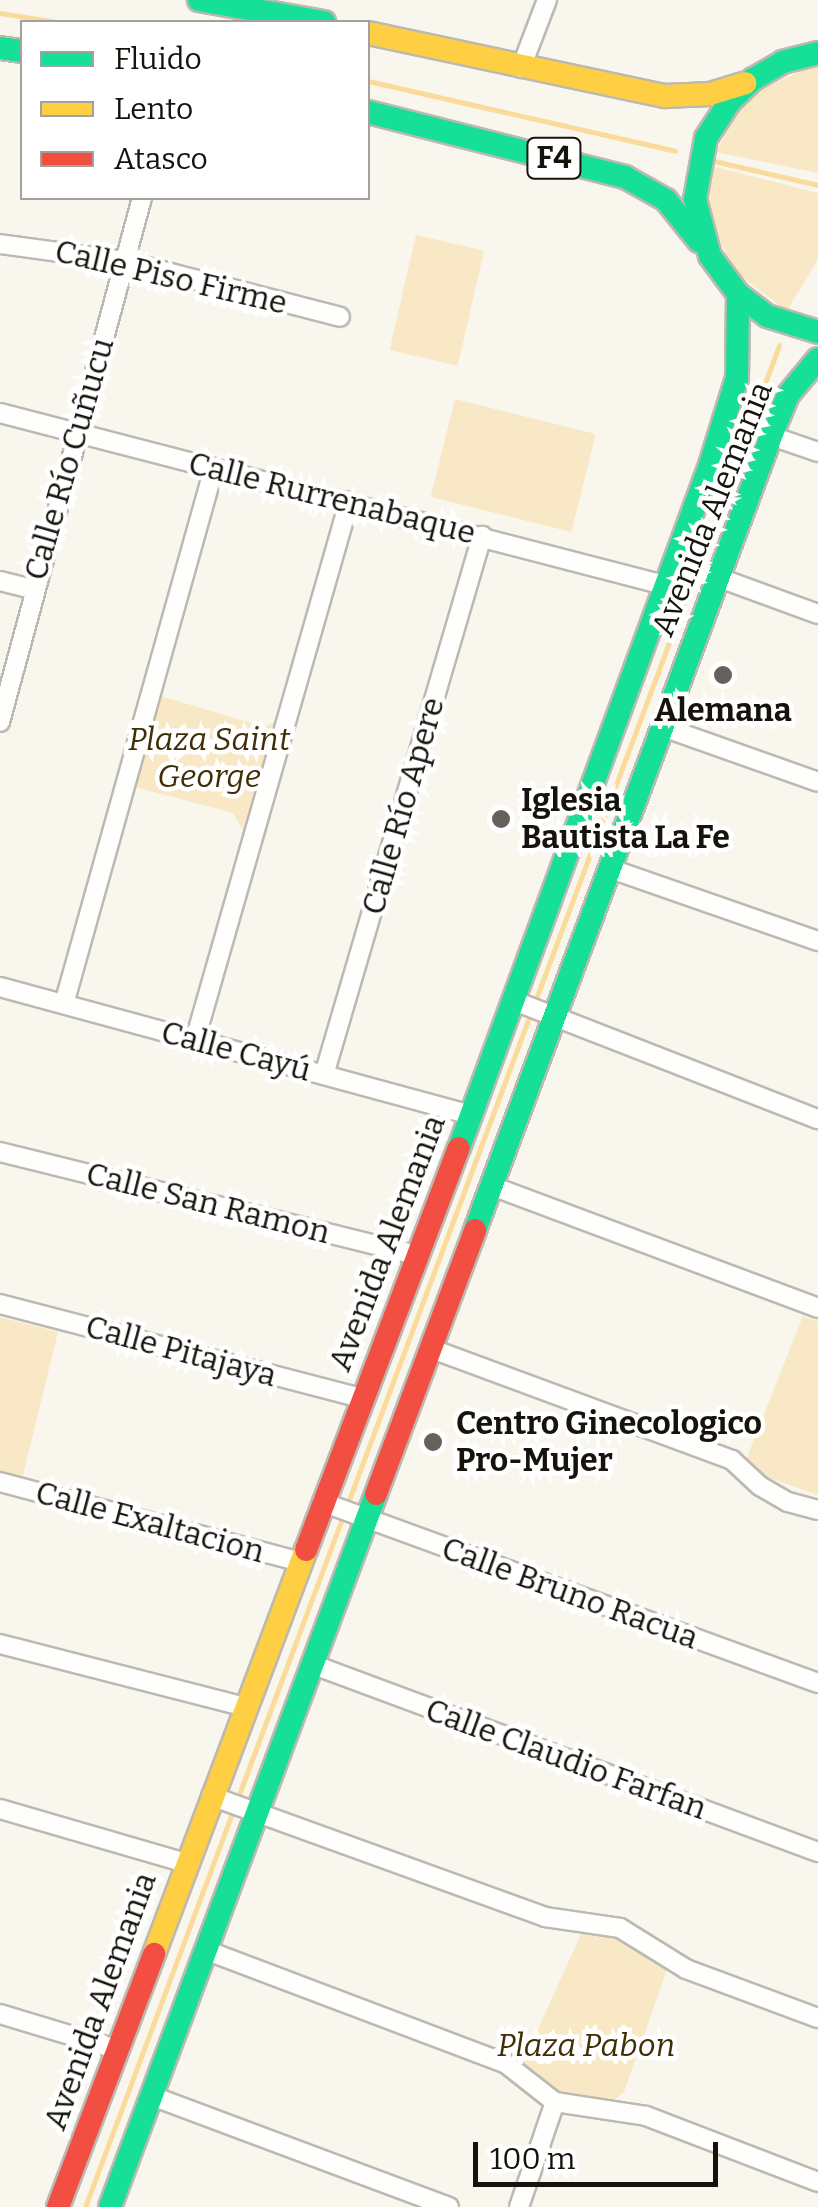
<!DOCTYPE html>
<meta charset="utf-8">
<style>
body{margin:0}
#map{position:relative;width:818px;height:2207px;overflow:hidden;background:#f9f6ee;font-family:Bitter,serif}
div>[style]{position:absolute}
.green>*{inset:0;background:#f9e8c6;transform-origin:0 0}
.stream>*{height:5px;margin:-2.5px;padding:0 2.5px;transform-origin:2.5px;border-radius:2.5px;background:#fadb9b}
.roads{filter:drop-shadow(2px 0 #bcb9b2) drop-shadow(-2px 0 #bcb9b2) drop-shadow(0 2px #bcb9b2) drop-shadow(0 -2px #bcb9b2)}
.street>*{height:18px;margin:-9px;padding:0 9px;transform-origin:9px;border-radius:9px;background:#fefefc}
.fast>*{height:22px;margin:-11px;padding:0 11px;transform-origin:11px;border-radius:11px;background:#16e098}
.slow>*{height:22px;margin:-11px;padding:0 11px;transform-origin:11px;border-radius:11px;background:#ffcf43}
.jam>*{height:22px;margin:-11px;padding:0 11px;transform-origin:11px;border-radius:11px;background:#f24e42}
.dots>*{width:28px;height:28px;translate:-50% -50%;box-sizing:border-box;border:5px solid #fff;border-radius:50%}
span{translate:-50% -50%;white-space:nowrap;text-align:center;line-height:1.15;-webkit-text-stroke:9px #fff;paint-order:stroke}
.shield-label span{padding:2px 8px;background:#fff;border:2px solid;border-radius:8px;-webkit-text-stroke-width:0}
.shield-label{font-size:30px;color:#16130d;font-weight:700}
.street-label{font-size:32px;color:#16130d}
.poi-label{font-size:32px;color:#16130d;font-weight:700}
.left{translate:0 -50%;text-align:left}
.park-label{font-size:32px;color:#3f2e06;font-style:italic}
.legend{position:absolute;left:20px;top:20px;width:350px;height:180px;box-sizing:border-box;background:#fff;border:2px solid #a2a19e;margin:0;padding:12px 18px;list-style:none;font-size:30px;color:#16130d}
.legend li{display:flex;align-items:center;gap:20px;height:50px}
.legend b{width:50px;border:2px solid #a2a19e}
.scale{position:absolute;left:473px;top:2142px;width:245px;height:45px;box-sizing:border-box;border:5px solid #16130d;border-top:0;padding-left:12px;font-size:30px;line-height:35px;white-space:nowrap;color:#16130d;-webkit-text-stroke:8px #fff;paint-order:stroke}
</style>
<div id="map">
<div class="green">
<div style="clip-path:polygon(818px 63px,818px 173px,716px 152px,745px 97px)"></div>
<div style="clip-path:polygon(712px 166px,818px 193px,818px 259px,787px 311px,733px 270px,708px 213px)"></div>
<div style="left:416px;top:235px;width:70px;height:118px;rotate:13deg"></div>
<div style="left:455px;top:399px;width:145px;height:101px;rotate:14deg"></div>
<div style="clip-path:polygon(161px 696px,264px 727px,274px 722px,243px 830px,233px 813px,135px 787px)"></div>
<div style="clip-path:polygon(803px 1316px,818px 1321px,818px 1495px,764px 1476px,745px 1462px)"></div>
<div style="clip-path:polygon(0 1317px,58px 1332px,22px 1479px,0 1473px)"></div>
<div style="clip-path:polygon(608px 1931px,626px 1937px,668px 1967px,624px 2092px,607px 2106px,560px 2096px,523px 2062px,581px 1934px)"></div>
</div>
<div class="stream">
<div style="left:0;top:13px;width:57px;rotate:9.1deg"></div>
<div style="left:368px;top:81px;width:315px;rotate:12.8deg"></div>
<div style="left:714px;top:161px;width:107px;rotate:13deg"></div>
<div style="left:700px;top:559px;width:228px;rotate:-69.7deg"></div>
<div style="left:85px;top:2207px;width:1739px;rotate:-69.53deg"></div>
</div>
<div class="roads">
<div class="street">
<div style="left:521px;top:68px;width:73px;rotate:-69.1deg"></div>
<div style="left:0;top:244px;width:125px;rotate:7.8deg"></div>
<div style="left:124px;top:261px;width:223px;rotate:14.5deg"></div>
<div style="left:0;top:413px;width:686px;rotate:14.52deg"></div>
<div style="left:771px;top:436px;width:50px;rotate:18.8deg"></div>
<div style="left:673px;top:561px;width:154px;rotate:20.1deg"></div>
<div style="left:0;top:581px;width:34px;rotate:14deg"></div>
<div style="left:0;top:722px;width:543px;rotate:-74.84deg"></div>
<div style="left:663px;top:727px;width:164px;rotate:19.5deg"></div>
<div style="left:611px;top:869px;width:219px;rotate:19.2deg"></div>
<div style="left:0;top:987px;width:488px;rotate:15.2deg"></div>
<div style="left:512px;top:1000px;width:328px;rotate:21.3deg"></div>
<div style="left:64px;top:1004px;width:557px;rotate:-74.37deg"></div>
<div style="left:195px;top:1040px;width:560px;rotate:-74.03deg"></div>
<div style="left:324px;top:1075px;width:562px;rotate:-73.66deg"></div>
<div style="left:0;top:1152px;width:429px;rotate:13.9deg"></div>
<div style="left:492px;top:1186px;width:348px;rotate:20.5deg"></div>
<div style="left:0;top:1304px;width:374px;rotate:14.6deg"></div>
<div style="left:432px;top:1349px;width:320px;rotate:20.3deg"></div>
<div style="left:732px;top:1460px;width:38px;rotate:43deg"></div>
<div style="left:760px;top:1486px;width:32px;rotate:30deg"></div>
<div style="left:788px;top:1502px;width:31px;rotate:15deg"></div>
<div style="left:0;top:1482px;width:310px;rotate:14.9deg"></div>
<div style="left:322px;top:1502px;width:528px;rotate:20.05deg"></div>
<div style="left:0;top:1644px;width:253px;rotate:14.4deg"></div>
<div style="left:314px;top:1665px;width:538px;rotate:20.36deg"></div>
<div style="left:211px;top:1796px;width:355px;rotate:19.9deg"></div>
<div style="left:545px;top:1917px;width:76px;rotate:8.3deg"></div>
<div style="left:620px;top:1928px;width:78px;rotate:31.8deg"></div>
<div style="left:686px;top:1969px;width:141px;rotate:20.4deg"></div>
<div style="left:0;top:1809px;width:194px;rotate:16.2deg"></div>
<div style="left:208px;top:1951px;width:317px;rotate:20.7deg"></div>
<div style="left:505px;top:2063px;width:63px;rotate:38deg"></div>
<div style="left:555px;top:2102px;width:92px;rotate:8.7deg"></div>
<div style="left:646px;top:2116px;width:184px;rotate:21deg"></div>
<div style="left:0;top:2014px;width:121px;rotate:16.8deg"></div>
<div style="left:152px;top:2096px;width:317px;rotate:20.5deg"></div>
<div style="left:519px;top:2207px;width:111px;rotate:-71.1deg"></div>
</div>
<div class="fast">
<div style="left:199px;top:0;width:127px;rotate:10deg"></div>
<div style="left:0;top:48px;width:22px;rotate:8deg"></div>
<div style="left:818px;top:53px;width:36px;rotate:166deg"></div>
<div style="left:783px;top:62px;width:34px;rotate:150deg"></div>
<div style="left:753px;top:79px;width:32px;rotate:136deg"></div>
<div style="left:730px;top:101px;width:44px;rotate:123deg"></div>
<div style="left:706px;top:138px;width:62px;rotate:100.2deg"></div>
<div style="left:695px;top:199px;width:59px;rotate:75.3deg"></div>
<div style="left:710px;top:256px;width:47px;rotate:53.6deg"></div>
<div style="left:738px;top:294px;width:36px;rotate:37deg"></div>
<div style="left:767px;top:316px;width:53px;rotate:17.4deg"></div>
<div style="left:368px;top:112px;width:265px;rotate:14.2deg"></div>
<div style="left:625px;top:177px;width:47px;rotate:29.3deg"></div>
<div style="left:666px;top:200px;width:53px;rotate:51.2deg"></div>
<div style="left:459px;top:1148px;width:728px;rotate:-69.82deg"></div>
<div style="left:710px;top:465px;width:91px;rotate:-72.8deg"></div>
<div style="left:737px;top:378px;width:84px;rotate:-89.3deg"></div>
<div style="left:475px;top:1230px;width:847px;rotate:-69.55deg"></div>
<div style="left:771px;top:436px;width:44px;rotate:-67.5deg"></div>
<div style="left:788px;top:395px;width:47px;rotate:-50.2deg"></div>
<div style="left:110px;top:2207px;width:761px;rotate:-69.54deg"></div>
</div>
<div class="slow">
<div style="left:368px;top:33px;width:304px;rotate:12deg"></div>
<div style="left:665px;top:96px;width:45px;rotate:-2.5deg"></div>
<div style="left:710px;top:94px;width:37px;rotate:-17deg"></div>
<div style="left:154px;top:1954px;width:432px;rotate:-69.4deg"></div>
</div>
<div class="jam">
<div style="left:376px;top:1494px;width:282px;rotate:-69.4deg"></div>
<div style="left:306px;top:1550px;width:430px;rotate:-69.2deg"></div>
<div style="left:58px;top:2207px;width:271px;rotate:-69.2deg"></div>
</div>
</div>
<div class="dots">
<div style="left:723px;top:675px;background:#65625c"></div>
<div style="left:501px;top:819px;background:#65625c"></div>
<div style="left:433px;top:1442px;background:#65625c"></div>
</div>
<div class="shield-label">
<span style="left:554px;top:158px">F4</span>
</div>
<div class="street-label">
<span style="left:171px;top:277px;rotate:13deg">Calle Piso Firme</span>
<span style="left:69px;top:459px;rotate:-74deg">Calle Río Cuñucu</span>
<span style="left:332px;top:498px;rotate:14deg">Calle Rurrenabaque</span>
<span style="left:712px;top:509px;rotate:-68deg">Avenida Alemania</span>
<span style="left:403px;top:806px;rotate:-74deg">Calle Río Apere</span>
<span style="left:236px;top:1051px;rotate:15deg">Calle Cayú</span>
<span style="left:208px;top:1203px;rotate:14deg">Calle San Ramon</span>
<span style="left:387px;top:1243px;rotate:-69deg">Avenida Alemania</span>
<span style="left:181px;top:1351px;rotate:15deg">Calle Pitajaya</span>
<span style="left:150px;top:1522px;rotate:15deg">Calle Exaltacion</span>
<span style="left:570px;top:1593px;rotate:20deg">Calle Bruno Racua</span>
<span style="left:566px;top:1759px;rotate:20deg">Calle Claudio Farfan</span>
<span style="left:100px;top:2001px;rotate:-70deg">Avenida Alemania</span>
</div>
<div class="poi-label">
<span style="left:723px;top:710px">Alemana</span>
<span class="left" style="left:521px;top:819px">Iglesia<br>Bautista La Fe</span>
<span class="left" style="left:456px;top:1442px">Centro Ginecologico<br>Pro-Mujer</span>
</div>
<div class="park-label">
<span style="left:209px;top:758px">Plaza Saint<br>George</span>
<span style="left:586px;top:2045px">Plaza Pabon</span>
</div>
<ul class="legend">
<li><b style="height:12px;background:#16e098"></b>Fluido</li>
<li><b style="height:12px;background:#ffcf43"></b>Lento</li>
<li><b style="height:12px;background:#f24e42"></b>Atasco</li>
</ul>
<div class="scale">100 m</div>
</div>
